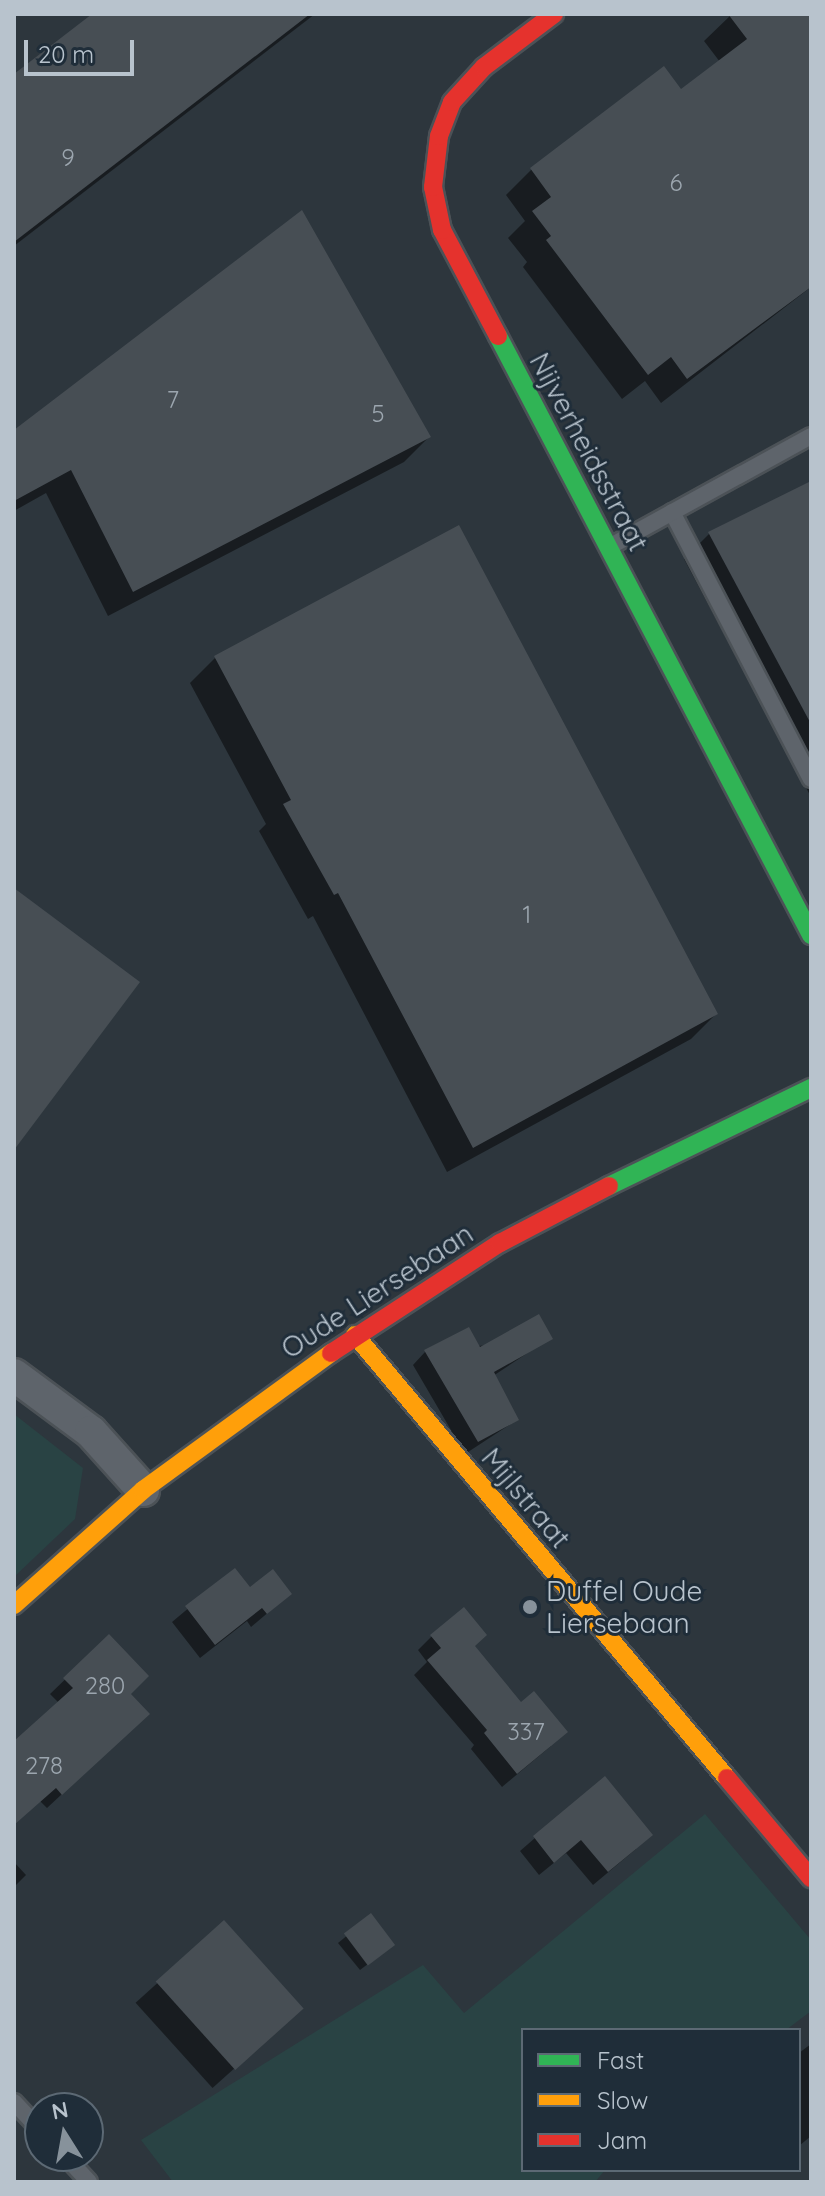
<!DOCTYPE html>
<style>
body{margin:0}
#map{position:relative;width:825px;height:2196px;overflow:hidden;background:#2d363d;font-family:Quicksand,sans-serif}
div>[style]{position:absolute}
.green>*{inset:0;background:#294344}
.shadow>*{inset:0;background:#0007;transform-origin:0 0}
.building>*{inset:0;background:#474e54;transform-origin:0 0}
.roads{filter:drop-shadow(2px 0 #4c5257) drop-shadow(-2px 0 #4c5257) drop-shadow(0 2px #4c5257) drop-shadow(0 -2px #4c5257)}
.lane>*{height:16px;margin:-8px;padding:0 8px;transform-origin:8px;border-radius:8px;background:#5e646b}
.street>*{height:32px;margin:-16px;padding:0 16px;transform-origin:16px;border-radius:16px;background:#5e646b}
.fast>*{height:18px;margin:-9px;padding:0 9px;transform-origin:9px;border-radius:9px;background:#30b455}
.slow>*{height:18px;margin:-9px;padding:0 9px;transform-origin:9px;border-radius:9px;background:#ff9f0a}
.jam>*{height:18px;margin:-9px;padding:0 9px;transform-origin:9px;border-radius:9px;background:#e5322d}
.dots>*{width:22px;height:22px;translate:-50% -50%;box-sizing:border-box;border:4px solid #1f2d39;border-radius:50%}
span{translate:-50% -50%;white-space:nowrap;text-align:center;line-height:1.15;-webkit-text-stroke:6px #1f2d39;paint-order:stroke}
.number-label{font-size:24px;color:#9ca6af}
.number-label span{-webkit-text-stroke-width:0}
.street-label{font-size:28px;color:#b8c3cd}
.poi-label{font-size:28px;color:#b8c3cd}
.left{translate:0 -50%;text-align:left}
.frame{position:absolute;inset:0;border:16px solid #b8c3cd;pointer-events:none}
.legend{position:absolute;left:521px;top:2028px;width:280px;height:144px;box-sizing:border-box;background:#1f2d39;border:2px solid #5c6974;margin:0;padding:10px 14px;list-style:none;font-size:24px;color:#b8c3cd}
.legend li{display:flex;align-items:center;gap:16px;height:40px}
.legend b{width:40px;border:2px solid #5c6974}
.north{position:absolute;left:24px;top:2092px;width:80px;height:80px;box-sizing:border-box;background:#1f2d39;border:2px solid #5c6974;border-radius:50%;rotate:349deg;font-size:22px;font-weight:700;line-height:32px;text-align:center;color:#b8c3cd}
.north::after{content:'';display:block;margin:auto;width:28px;height:36px;background:#87929b;clip-path:polygon(50% 0,100% 100%,50% 72%,0 100%)}
.scale{position:absolute;left:24px;top:40px;width:110px;height:36px;box-sizing:border-box;border:4px solid #b8c3cd;border-top:0;padding-left:10px;font-size:24px;line-height:28px;white-space:nowrap;color:#b8c3cd;-webkit-text-stroke:6px #1f2d39;paint-order:stroke}
</style>
<div id="map">
<div class="green">
<div style="clip-path:polygon(14px 1414px,83px 1468px,75px 1519px,14px 1577px)"></div>
<div style="clip-path:polygon(705px 1814px,811px 1940px,811px 2011px,786px 2030px,523px 2030px,523px 2170px,605px 2170px,595px 2182px,173px 2182px,141px 2140px,423px 1965px,464px 2013px)"></div>
</div>
<div class="shadow">
<div style="clip-path:polygon(96px 14px,315px 14px,14px 246px,14px 77px)"></div>
<div style="clip-path:polygon(732px 14px,811px 14px,811px 287px,661px 403px,645px 381px,622px 399px,523px 267px,527px 262px,508px 238px,525px 221px,506px 195px,531px 170px,681px 91px,720px 62px,704px 41px)"></div>
<div style="clip-path:polygon(14px 433px,429px 437px,404px 462px,108px 616px,46px 493px,14px 511px)"></div>
<div style="clip-path:polygon(811px 483px,811px 797px,684px 559px,709px 534px)"></div>
<div style="clip-path:polygon(215px 658px,716px 1014px,691px 1039px,447px 1172px,313px 916px,308px 919px,259px 831px,266px 824px,190px 683px)"></div>
<div style="clip-path:polygon(550px 1338px,493px 1376px,517px 1420px,465px 1454px,413px 1365px,425px 1352px)"></div>
<div style="clip-path:polygon(234px 1570px,250px 1590px,290px 1594px,251px 1627px,247px 1621px,200px 1658px,172px 1622px)"></div>
<div style="clip-path:polygon(432px 1636px,473px 1646px,551px 1746px,502px 1787px,471px 1749px,474px 1745px,414px 1675px,427px 1662px,418px 1650px)"></div>
<div style="clip-path:polygon(109px 1637px,133px 1728px,47px 1808px,40px 1801px,14px 1824px,14px 1743px,59px 1703px,50px 1694px)"></div>
<div style="clip-path:polygon(604px 1778px,636px 1849px,593px 1885px,566px 1853px,539px 1875px,520px 1851px)"></div>
<div style="clip-path:polygon(14px 1862px,26px 1875px,14px 1887px)"></div>
<div style="clip-path:polygon(371px 1916px,385px 1951px,360px 1970px,338px 1943px)"></div>
<div style="left:224px;top:1923px;width:115px;height:119px;rotate:48deg"></div>
<div style="clip-path:polygon(811px 2044px,811px 2136px,799px 2146px,799px 2053px)"></div>
</div>
<div class="building">
<div style="clip-path:polygon(92px 14px,310px 14px,14px 242px,14px 74px)"></div>
<div style="clip-path:polygon(728px 14px,811px 14px,811px 287px,687px 379px,671px 357px,648px 375px,546px 240px,551px 236px,532px 211px,551px 197px,530px 168px,664px 66px,681px 89px,747px 39px)"></div>
<div style="clip-path:polygon(302px 210px,431px 437px,133px 592px,71px 470px,14px 501px,14px 430px)"></div>
<div style="clip-path:polygon(811px 481px,811px 724px,708px 532px)"></div>
<div style="clip-path:polygon(459px 525px,718px 1014px,473px 1148px,338px 893px,334px 895px,283px 804px,291px 800px,214px 656px)"></div>
<div style="clip-path:polygon(14px 888px,140px 982px,14px 1150px)"></div>
<div style="clip-path:polygon(539px 1314px,553px 1339px,494px 1372px,519px 1420px,478px 1442px,424px 1350px,469px 1327px,480px 1347px)"></div>
<div style="clip-path:polygon(235px 1568px,250px 1587px,273px 1569px,292px 1594px,267px 1614px,262px 1608px,215px 1645px,185px 1606px)"></div>
<div style="clip-path:polygon(464px 1607px,487px 1635px,475px 1646px,521px 1702px,534px 1691px,568px 1732px,517px 1774px,484px 1733px,487px 1730px,427px 1660px,441px 1648px,430px 1635px)"></div>
<div style="clip-path:polygon(109px 1634px,149px 1676px,131px 1694px,150px 1714px,62px 1795px,56px 1788px,14px 1825px,14px 1741px,73px 1688px,63px 1678px)"></div>
<div style="clip-path:polygon(605px 1776px,653px 1835px,608px 1872px,581px 1840px,554px 1863px,533px 1836px)"></div>
<div style="left:371px;top:1913px;width:40px;height:34px;rotate:53deg"></div>
<div style="left:224px;top:1920px;width:119px;height:92px;rotate:48deg"></div>
</div>
<div class="roads">
<div class="lane">
<div style="left:672px;top:512px;width:301px;rotate:62.5deg"></div>
<div style="left:609px;top:547px;width:230px;rotate:-28.8deg"></div>
<div style="left:14px;top:2102px;width:38px;rotate:47deg"></div>
<div style="left:65px;top:2156px;width:35px;rotate:47deg"></div>
</div>
<div class="street">
<div style="left:14px;top:1375px;width:96px;rotate:36.5deg"></div>
<div style="left:91px;top:1432px;width:78px;rotate:48.1deg"></div>
</div>
<div class="fast">
<div style="left:498px;top:336px;width:676px;rotate:62.41deg"></div>
<div style="left:609px;top:1186px;width:225px;rotate:-25.9deg"></div>
</div>
<div class="slow">
<div style="left:355px;top:1335px;width:578px;rotate:49.98deg"></div>
<div style="left:14px;top:1605px;width:173px;rotate:-41.7deg"></div>
<div style="left:143px;top:1490px;width:233px;rotate:-36.1deg"></div>
</div>
<div class="jam">
<div style="left:498px;top:336px;width:120px;rotate:-117.8deg"></div>
<div style="left:442px;top:230px;width:44px;rotate:-101.8deg"></div>
<div style="left:433px;top:187px;width:51px;rotate:-83.3deg"></div>
<div style="left:439px;top:136px;width:36px;rotate:-69deg"></div>
<div style="left:452px;top:102px;width:47px;rotate:-47.6deg"></div>
<div style="left:484px;top:67px;width:88px;rotate:-37.1deg"></div>
<div style="left:331px;top:1353px;width:202px;rotate:-33.1deg"></div>
<div style="left:500px;top:1243px;width:123px;rotate:-27.6deg"></div>
<div style="left:727px;top:1778px;width:131px;rotate:50deg"></div>
</div>
</div>
<div class="dots">
<div style="left:530px;top:1607px;background:#87929b"></div>
</div>
<div class="number-label">
<span style="left:68px;top:158px">9</span>
<span style="left:676px;top:183px">6</span>
<span style="left:173px;top:400px">7</span>
<span style="left:378px;top:414px">5</span>
<span style="left:527px;top:915px">1</span>
<span style="left:105px;top:1686px">280</span>
<span style="left:526px;top:1732px">337</span>
<span style="left:44px;top:1766px">278</span>
</div>
<div class="street-label">
<span style="left:589px;top:452px;rotate:62deg">Nijverheidsstraat</span>
<span style="left:377px;top:1291px;rotate:-33deg">Oude Liersebaan</span>
<span style="left:526px;top:1498px;rotate:50deg">Mijlstraat</span>
</div>
<div class="poi-label">
<span class="left" style="left:546px;top:1607px">Duffel Oude<br>Liersebaan</span>
</div>
<div class="frame"></div>
<ul class="legend">
<li><b style="height:10px;background:#30b455"></b>Fast</li>
<li><b style="height:10px;background:#ff9f0a"></b>Slow</li>
<li><b style="height:10px;background:#e5322d"></b>Jam</li>
</ul>
<div class="north">N</div>
<div class="scale">20 m</div>
</div>
